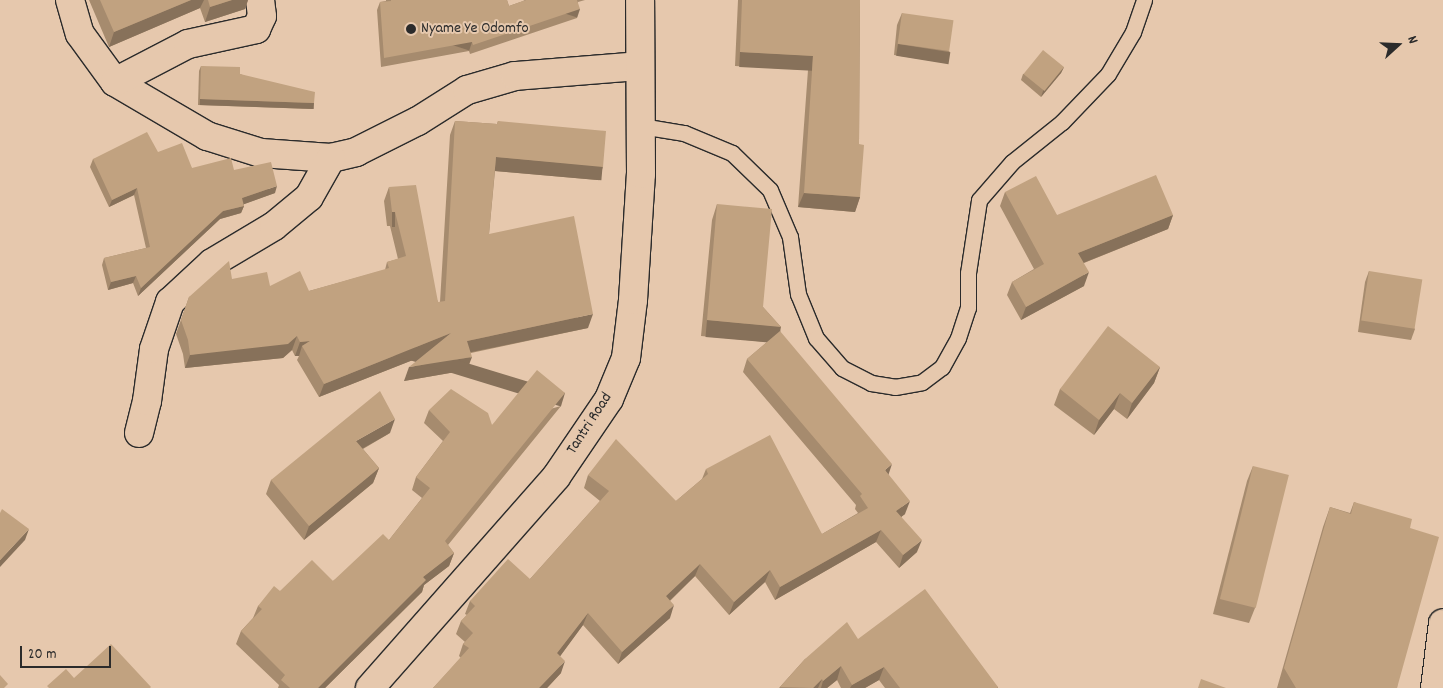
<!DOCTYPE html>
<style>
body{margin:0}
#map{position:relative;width:1443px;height:688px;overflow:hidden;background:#e6c8ad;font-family:Dekko,sans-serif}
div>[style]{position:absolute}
.roads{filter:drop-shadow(1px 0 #2b2b2b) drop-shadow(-1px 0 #2b2b2b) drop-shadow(0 1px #2b2b2b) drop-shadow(0 -1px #2b2b2b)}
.lane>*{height:15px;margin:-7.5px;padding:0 7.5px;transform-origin:7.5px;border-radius:7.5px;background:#e6c8ad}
.street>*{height:28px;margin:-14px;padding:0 14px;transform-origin:14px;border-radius:14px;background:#e6c8ad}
.secondary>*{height:28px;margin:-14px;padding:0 14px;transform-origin:14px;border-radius:14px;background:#e6c8ad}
.wall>*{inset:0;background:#a68b6e}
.shaded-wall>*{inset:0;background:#87715a;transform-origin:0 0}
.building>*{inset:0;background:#c1a280;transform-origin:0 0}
.dots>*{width:14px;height:14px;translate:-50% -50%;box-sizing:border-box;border:2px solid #e6c8ad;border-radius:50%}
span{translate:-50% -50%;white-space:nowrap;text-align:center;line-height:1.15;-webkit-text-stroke:4px #e6c8ad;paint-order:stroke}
.poi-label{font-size:16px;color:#2b2b2b}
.left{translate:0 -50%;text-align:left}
.street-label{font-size:16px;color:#2b2b2b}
.north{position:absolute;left:1373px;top:20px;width:50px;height:50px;-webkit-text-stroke:4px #e6c8ad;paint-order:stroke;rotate:70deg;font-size:14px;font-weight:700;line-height:20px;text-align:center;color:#2b2b2b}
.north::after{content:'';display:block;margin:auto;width:18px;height:22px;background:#2b2b2b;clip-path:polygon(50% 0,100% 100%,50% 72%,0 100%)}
.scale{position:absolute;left:20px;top:646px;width:91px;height:22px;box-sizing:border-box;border:2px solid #2b2b2b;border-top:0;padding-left:6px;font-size:15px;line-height:18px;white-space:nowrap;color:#2b2b2b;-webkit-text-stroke:4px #e6c8ad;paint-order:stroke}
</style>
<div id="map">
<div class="roads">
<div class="lane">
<div style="left:641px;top:126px;width:44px;rotate:9.2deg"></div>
<div style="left:684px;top:133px;width:52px;rotate:22.6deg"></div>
<div style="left:732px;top:153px;width:53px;rotate:44.2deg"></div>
<div style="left:770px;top:190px;width:51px;rotate:66.9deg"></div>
<div style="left:790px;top:237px;width:58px;rotate:82deg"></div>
<div style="left:798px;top:294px;width:48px;rotate:67.8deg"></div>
<div style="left:816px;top:338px;width:40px;rotate:49deg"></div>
<div style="left:842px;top:368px;width:33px;rotate:27deg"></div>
<div style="left:871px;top:383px;width:24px;rotate:9deg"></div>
<div style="left:895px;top:387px;width:27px;rotate:-10deg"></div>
<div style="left:922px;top:382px;width:25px;rotate:-37deg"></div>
<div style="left:942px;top:367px;width:33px;rotate:-61deg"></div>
<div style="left:958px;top:338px;width:32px;rotate:-72deg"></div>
<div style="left:968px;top:308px;width:35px;rotate:-90deg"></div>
<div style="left:968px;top:273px;width:74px;rotate:-81.4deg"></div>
<div style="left:979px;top:200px;width:50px;rotate:-49deg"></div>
<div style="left:1012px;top:162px;width:64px;rotate:-38.7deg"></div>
<div style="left:1062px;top:122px;width:66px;rotate:-46.2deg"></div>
<div style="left:1108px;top:74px;width:49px;rotate:-59.2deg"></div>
<div style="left:1133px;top:32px;width:34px;rotate:-71deg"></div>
</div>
<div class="street">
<div style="left:70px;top:0;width:35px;rotate:74deg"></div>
<div style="left:80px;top:34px;width:59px;rotate:53.9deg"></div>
<div style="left:115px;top:82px;width:107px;rotate:30.4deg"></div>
<div style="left:207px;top:136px;width:57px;rotate:17.5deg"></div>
<div style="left:261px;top:153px;width:70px;rotate:4.1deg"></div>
<div style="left:331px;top:158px;width:26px;rotate:-13deg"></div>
<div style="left:356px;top:152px;width:69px;rotate:-26.6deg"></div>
<div style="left:418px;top:121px;width:58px;rotate:-32.3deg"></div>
<div style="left:467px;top:90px;width:50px;rotate:-16.3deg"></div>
<div style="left:515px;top:76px;width:125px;rotate:-4.6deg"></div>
<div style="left:115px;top:82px;width:82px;rotate:-27.5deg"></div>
<div style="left:188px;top:44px;width:70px;rotate:-12.4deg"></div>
<div style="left:256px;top:29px;width:14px;rotate:-65deg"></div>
<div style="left:262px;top:16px;width:16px;rotate:-97deg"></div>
<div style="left:139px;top:433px;width:33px;rotate:-76deg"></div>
<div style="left:147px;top:401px;width:52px;rotate:-82.3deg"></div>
<div style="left:154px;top:349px;width:50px;rotate:-71.2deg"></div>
<div style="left:170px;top:302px;width:57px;rotate:-42.9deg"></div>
<div style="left:212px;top:263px;width:72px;rotate:-30.8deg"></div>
<div style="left:274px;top:226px;width:45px;rotate:-39.6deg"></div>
<div style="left:309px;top:197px;width:45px;rotate:-60.6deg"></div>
<div style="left:1435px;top:688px;width:65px;rotate:-83deg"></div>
</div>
<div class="secondary">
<div style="left:370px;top:688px;width:281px;rotate:-48.6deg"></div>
<div style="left:556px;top:477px;width:94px;rotate:-55.8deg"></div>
<div style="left:609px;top:399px;width:44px;rotate:-67.5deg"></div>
<div style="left:626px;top:358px;width:58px;rotate:-83.1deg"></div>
<div style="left:633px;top:300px;width:126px;rotate:-86.4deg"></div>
<div style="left:641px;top:174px;width:174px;rotate:-90.3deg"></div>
</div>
</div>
<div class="wall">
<div style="clip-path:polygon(89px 0,248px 0,245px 9px,205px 22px,200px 8px,109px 47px)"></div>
<div style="clip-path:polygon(386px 0,507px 0,509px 6px,526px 0,585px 0,578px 2px,577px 18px,470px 54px,469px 51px,381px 67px,377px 10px,380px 2px,386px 1px)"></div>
<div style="clip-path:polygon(738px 0,860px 0,859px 144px,860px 197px,855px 212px,798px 207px,808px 70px,735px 66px)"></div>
<div style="clip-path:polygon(902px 13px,950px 52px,946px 63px,894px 55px,897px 25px)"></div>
<div style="clip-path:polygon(201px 66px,240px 74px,314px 103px,312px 109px,198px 105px,199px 71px)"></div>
<div style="clip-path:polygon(1064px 67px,1061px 73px,1041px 97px,1021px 80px,1023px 74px)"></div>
<div style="clip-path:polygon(455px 121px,497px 124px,498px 121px,603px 167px,598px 180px,495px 171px,489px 234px,588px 328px,471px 353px,467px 370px,404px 381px,423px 356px,319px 397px,297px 360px,299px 356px,295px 356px,292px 350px,283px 358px,185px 368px,183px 354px,176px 334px,189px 297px,232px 279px,270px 286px,309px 291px,385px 270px,387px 262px,398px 259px,390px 226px,387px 226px,384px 201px,389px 187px,438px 302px,440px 302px,450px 135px)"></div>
<div style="clip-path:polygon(158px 152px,192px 168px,234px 170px,275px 193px,244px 204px,244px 206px,241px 213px,220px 219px,138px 296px,133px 283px,108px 290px,102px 265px,104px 258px,146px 248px,134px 195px,109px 207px,90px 167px,93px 159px)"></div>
<div style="clip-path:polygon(1005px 192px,1057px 215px,1173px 215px,1168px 229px,1084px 263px,1084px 286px,1021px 320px,1007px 295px,1012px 282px,1034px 269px,1000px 206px)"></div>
<div style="clip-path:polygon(717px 204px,763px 307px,781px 327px,779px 332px,888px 474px,905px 514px,901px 517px,917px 552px,899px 568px,876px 542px,775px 600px,765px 582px,729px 615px,695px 576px,670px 601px,670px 618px,618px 664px,583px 625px,560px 656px,561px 673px,547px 688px,433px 688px,461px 658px,459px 656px,463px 644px,465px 642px,456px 634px,461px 621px,467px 615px,465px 614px,470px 601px,530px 579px,600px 501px,584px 488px,588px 475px,676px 501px,702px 479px,706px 469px,822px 534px,858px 513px,855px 509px,856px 505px,743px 372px,747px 359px,767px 342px,701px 336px,712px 220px)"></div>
<div style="clip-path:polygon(1369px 271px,1415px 329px,1411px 340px,1358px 332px,1365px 282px)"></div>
<div style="clip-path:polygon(1160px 367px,1154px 383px,1127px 419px,1114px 409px,1094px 435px,1054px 405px,1060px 389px)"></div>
<div style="clip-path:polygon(561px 406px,448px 545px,454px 553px,449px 566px,424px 585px,422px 592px,325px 688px,278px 688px,279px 685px,236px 644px,241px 631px,253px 618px,258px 606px,280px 591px,333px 581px,389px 540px,422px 498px,412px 490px,416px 477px,443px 441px,424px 423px,429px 410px,492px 425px)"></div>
<div style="clip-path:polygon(390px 433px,363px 449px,379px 468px,373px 483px,304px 540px,266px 494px,271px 480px)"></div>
<div style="clip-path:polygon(1253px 466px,1255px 608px,1249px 623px,1213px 614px,1247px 481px)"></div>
<div style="clip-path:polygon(1354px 502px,1410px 528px,1397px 688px,1277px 688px,1323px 527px,1330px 507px,1350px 513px)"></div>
<div style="clip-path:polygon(858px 639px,998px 687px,998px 688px,885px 688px,879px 680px,865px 688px,841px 688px,837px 680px,827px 688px,779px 688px,805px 659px)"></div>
</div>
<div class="shaded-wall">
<div style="clip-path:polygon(191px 0,204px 0,200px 8px,109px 47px,114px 32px)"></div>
<div style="clip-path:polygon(232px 0,248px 0,245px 9px,205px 22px,210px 7px)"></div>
<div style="left:580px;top:9px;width:9px;height:113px;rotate:108deg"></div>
<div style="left:472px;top:42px;width:9px;height:89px;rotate:108deg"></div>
<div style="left:898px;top:44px;width:53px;height:12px;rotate:9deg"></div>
<div style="left:740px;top:52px;width:73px;height:15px;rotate:3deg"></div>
<div style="clip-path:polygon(1064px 67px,1061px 73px,1041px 97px,1043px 91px)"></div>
<div style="left:200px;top:99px;width:114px;height:6px;rotate:2deg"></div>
<div style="left:496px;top:157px;width:107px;height:14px;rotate:5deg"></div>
<div style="clip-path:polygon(277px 186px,275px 193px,239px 206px,242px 198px)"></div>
<div style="clip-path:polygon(137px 188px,134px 195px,109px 207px,112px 200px)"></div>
<div style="clip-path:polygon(804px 193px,860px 197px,855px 212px,798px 207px)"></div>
<div style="clip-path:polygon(244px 206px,241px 213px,220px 219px,138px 296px,141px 288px,223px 211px)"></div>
<div style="left:392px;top:212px;width:3px;height:15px"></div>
<div style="clip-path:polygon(1173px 215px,1168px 229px,1073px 267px,1078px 253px)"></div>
<div style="clip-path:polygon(1089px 272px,1084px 286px,1021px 320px,1026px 307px)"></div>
<div style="clip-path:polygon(136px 276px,133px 283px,108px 290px,111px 282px)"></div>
<div style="clip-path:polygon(593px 314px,588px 328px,462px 354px,467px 341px)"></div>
<div style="left:707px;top:320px;width:74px;height:17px;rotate:5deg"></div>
<div style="clip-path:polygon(451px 333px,446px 347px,319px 397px,324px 384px)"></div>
<div style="clip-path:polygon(297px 336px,292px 350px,283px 358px,185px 368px,190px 355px)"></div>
<div style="clip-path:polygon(310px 341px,302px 346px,299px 356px,295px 356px,300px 342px)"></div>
<div style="clip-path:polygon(472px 357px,467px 370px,404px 381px,409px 367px)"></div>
<div style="clip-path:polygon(1160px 367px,1154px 383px,1127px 419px,1132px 403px)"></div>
<div style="left:565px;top:393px;width:14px;height:191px;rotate:107deg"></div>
<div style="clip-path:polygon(1120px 393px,1114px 409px,1094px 435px,1099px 420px)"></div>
<div style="clip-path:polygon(395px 419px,390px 433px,351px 455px,356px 441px)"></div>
<div style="clip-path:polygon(892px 464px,888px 476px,885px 470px)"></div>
<div style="clip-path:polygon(379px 468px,373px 483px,304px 540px,309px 526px)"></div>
<div style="clip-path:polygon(910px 501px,905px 514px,892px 524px,896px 511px)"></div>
<div style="clip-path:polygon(29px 529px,25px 540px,0 567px,0 560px)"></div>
<div style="clip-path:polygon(881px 530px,876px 542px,775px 600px,780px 587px)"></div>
<div style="clip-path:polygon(922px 540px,917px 552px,899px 568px,903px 555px)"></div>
<div style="clip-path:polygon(454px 553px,449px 566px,424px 585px,422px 592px,325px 688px,318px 688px,423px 577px)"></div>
<div style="clip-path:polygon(700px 564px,695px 576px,661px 609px,666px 596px)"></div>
<div style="clip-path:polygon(770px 570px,765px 582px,729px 615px,734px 602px)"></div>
<div style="clip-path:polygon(674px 605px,670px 618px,618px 664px,622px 652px)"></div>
<div style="clip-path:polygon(588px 613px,583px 625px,553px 666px,557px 653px)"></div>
<div style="clip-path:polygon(565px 661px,561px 673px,547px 688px,539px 688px)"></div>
<div style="clip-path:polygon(841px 666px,837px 680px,827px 688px,821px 688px,823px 681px)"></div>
<div style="clip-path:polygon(884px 667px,879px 680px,865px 688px,850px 688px,852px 685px)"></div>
<div style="clip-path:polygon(822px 679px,818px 688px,813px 688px)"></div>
</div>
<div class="building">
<div style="clip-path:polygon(100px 0,191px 0,114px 32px)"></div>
<div style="clip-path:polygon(208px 0,232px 0,210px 7px)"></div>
<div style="clip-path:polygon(391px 0,507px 0,509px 6px,526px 0,577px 0,580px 9px,473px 45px,472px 42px,384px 58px,380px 2px,391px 1px)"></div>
<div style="clip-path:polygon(742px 0,860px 0,859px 144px,864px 145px,860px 197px,804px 193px,813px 56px,740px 52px)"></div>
<div style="left:902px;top:13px;width:52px;height:31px;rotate:8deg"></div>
<div style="left:1043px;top:50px;width:27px;height:31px;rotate:39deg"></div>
<div style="clip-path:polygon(201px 66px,240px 67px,240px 74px,315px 92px,314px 103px,200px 99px)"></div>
<div style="clip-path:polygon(455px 121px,497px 124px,498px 121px,606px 131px,603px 167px,496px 157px,489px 234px,574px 216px,593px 314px,467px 341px,472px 357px,409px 367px,451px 333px,324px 384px,302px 346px,310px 341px,300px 342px,297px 336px,288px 344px,190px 355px,188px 340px,181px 320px,189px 297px,229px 261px,232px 279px,267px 272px,270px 286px,300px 271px,309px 291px,389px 268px,387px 262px,406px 256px,395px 212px,392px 212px,389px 187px,416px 185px,438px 302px,445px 301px)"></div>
<div style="clip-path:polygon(147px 132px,158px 152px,182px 143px,192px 168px,231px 158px,234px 170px,271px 162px,277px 186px,242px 198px,244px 206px,223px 211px,141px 288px,136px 276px,111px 282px,104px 258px,150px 247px,137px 188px,112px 200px,93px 159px)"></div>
<div style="clip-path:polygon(1156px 175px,1173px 215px,1078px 253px,1089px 272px,1026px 307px,1012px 282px,1044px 264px,1005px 192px,1036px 176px,1057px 215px)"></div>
<div style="clip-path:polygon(717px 204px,772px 209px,763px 307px,781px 327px,707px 320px)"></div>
<div style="left:1369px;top:271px;width:54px;height:50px;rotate:9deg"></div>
<div style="clip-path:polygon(1108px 326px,1160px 367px,1132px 403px,1120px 393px,1099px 420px,1060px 389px)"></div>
<div style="clip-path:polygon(780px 331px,892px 464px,885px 470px,910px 501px,896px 511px,922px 540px,903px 555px,881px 530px,780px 587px,770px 570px,734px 602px,700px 564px,666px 596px,674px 605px,622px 652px,588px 613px,557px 653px,565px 661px,539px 688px,433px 688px,469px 648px,463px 644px,473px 633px,461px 621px,475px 606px,470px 601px,508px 559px,530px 579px,609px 491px,588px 475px,616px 439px,676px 501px,708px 474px,706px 469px,770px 435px,822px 534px,868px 508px,860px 496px,862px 494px,747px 359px)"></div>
<div style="clip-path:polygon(537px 370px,565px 393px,445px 541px,454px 553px,423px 577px,426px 580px,318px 688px,290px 688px,281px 680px,285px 675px,241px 631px,262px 609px,258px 606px,274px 586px,280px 591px,312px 560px,333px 581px,383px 534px,389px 540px,430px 488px,416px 477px,450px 432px,429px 410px,451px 389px,488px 413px,492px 425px)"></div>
<div style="clip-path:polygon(380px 391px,395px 419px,356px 441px,379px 468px,309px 526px,271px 480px)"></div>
<div style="left:1253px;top:466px;width:37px;height:137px;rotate:14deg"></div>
<div style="clip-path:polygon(1354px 502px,1412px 519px,1410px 528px,1439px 537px,1397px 688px,1296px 688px,1284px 668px,1330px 507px,1351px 514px)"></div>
<div style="clip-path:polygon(2px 509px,29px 529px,0 560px,0 513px)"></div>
<div style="clip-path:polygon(925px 589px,998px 687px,997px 688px,900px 688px,884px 667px,852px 685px,841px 666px,823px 681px,822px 679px,813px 688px,780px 687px,805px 659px,847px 622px,858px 639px)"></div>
<div style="clip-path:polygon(111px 644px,151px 687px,150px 688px,49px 688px,47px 686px,66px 669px,74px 678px)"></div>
<div style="clip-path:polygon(0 675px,8px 684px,4px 688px,0 688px)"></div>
<div style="clip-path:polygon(1201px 679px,1226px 688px,1198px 688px)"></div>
</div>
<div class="dots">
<div style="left:411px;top:29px;background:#2b2b2b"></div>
</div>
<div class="poi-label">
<span class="left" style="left:421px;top:29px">Nyame Ye Odomfo</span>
</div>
<div class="street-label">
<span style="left:590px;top:424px;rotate:-57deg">Tantri Road</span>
</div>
<div class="north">N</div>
<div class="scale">20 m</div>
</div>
